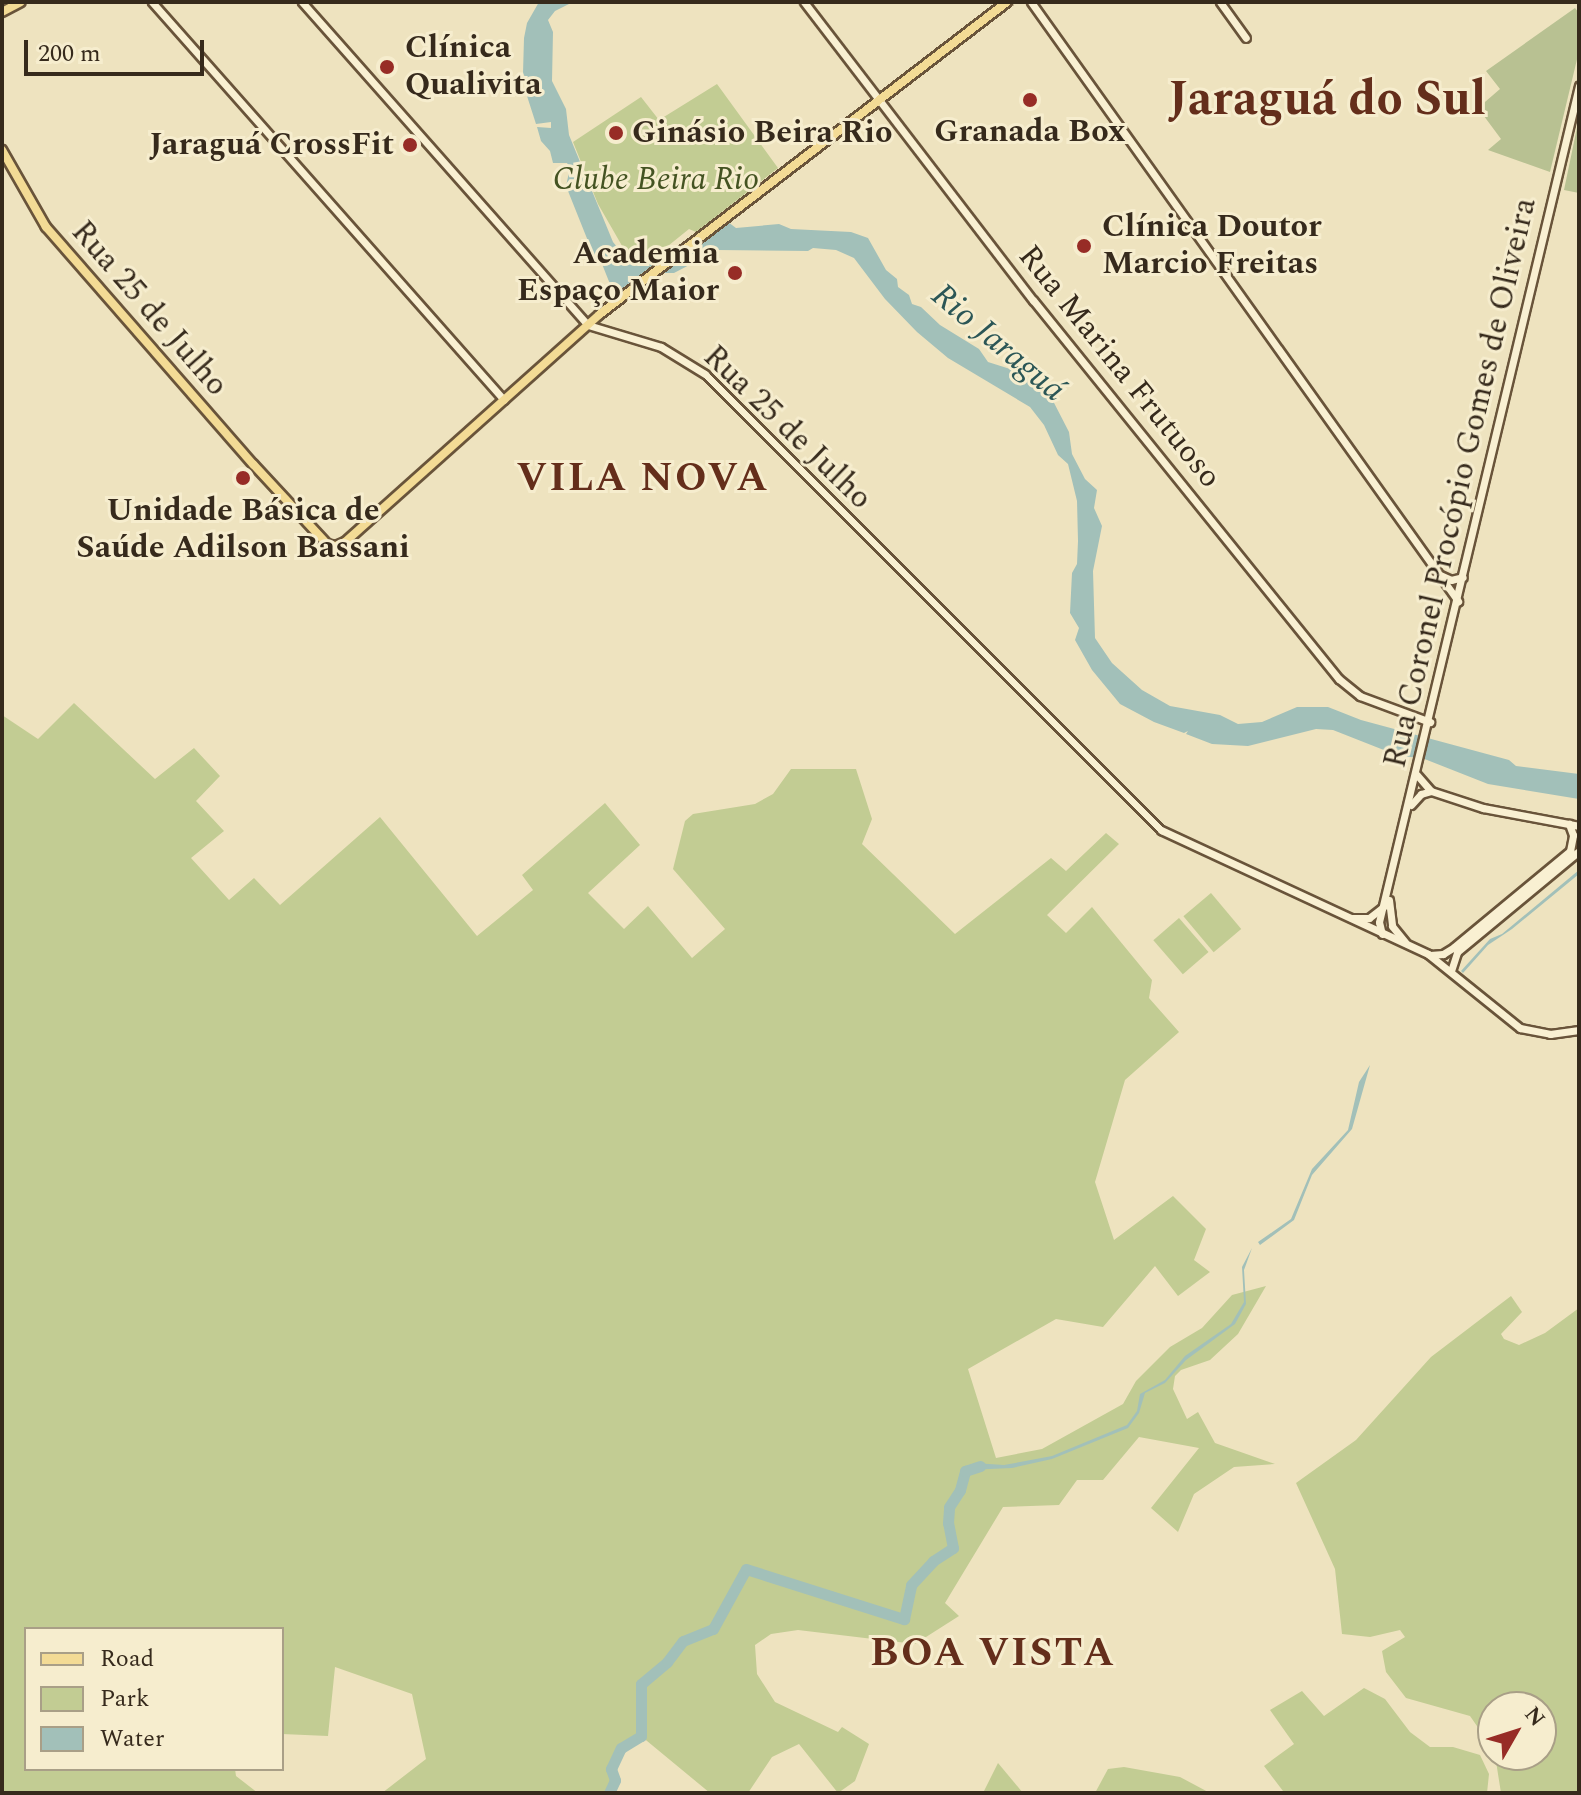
<!DOCTYPE html>
<meta charset="utf-8">
<style>
body{margin:0}
#map{position:relative;width:1581px;height:1795px;overflow:hidden;background:#eee3bf;font-family:Spectral,serif}
div>[style]{position:absolute}
.green>*{inset:0;background:#c2cc93;transform-origin:0 0}
.cemetery>*{inset:0;background:#b8c192}
.water>*{inset:0;background:#a2c0b9}
.pier>*{inset:0;background:#eee3bf}
.river>*{height:11px;margin:-5.5px;padding:0 5.5px;transform-origin:5.5px;border-radius:5.5px;background:#a2c0b9}
.roads{filter:drop-shadow(2px 0 #69543a) drop-shadow(-2px 0 #69543a) drop-shadow(0 2px #69543a) drop-shadow(0 -2px #69543a)}
.secondary>*{height:7px;margin:-3.5px;padding:0 3.5px;transform-origin:3.5px;border-radius:3.5px;background:#f9f0d2}
.primary>*{height:8px;margin:-4px;padding:0 4px;transform-origin:4px;border-radius:4px;background:#f3db95}
.dots>*{width:22px;height:22px;translate:-50% -50%;box-sizing:border-box;border:4px solid #f6edce;border-radius:50%}
span{translate:-50% -50%;white-space:nowrap;text-align:center;line-height:1.15;-webkit-text-stroke:6px #f6edce;paint-order:stroke}
.poi-label{font-size:32px;color:#362a1c;font-weight:700}
.left{translate:0 -50%;text-align:left}
.right{translate:-100% -50%;text-align:right}
.park-label{font-size:32px;color:#445322;font-style:italic}
.street-label{font-size:32px;color:#362a1c}
.water-label{font-size:34px;color:#2b5656;font-style:italic}
.district-label{font-size:40px;color:#642e1b;font-weight:700;letter-spacing:2px}
.town-label{font-size:48px;color:#642e1b;font-weight:700}
.frame{position:absolute;inset:0;border:4px solid #362a1c;pointer-events:none}
.legend{position:absolute;left:24px;top:1627px;width:260px;height:144px;box-sizing:border-box;background:#f6edce;border:2px solid #a99f87;margin:0;padding:10px 14px;list-style:none;font-size:24px;color:#362a1c}
.legend li{display:flex;align-items:center;gap:16px;height:40px}
.legend b{width:40px;border:2px solid #a99f87}
.north{position:absolute;left:1477px;top:1691px;width:80px;height:80px;box-sizing:border-box;background:#f6edce;border:2px solid #a99f87;border-radius:50%;rotate:51deg;font-size:22px;font-weight:700;line-height:32px;text-align:center;color:#362a1c}
.north::after{content:'';display:block;margin:auto;width:28px;height:36px;background:#972c26;clip-path:polygon(50% 0,100% 100%,50% 72%,0 100%)}
.scale{position:absolute;left:24px;top:40px;width:180px;height:36px;box-sizing:border-box;border:4px solid #362a1c;border-top:0;padding-left:10px;font-size:24px;line-height:28px;white-space:nowrap;color:#362a1c;-webkit-text-stroke:6px #f6edce;paint-order:stroke}
</style>
<div id="map">
<div class="green">
<div style="clip-path:polygon(717px 84px,778px 168px,696px 232px,689px 229px,658px 254px,640px 262px,625px 251px,598px 204px,573px 142px,641px 97px,659px 120px)"></div>
<div style="clip-path:polygon(74px 703px,155px 779px,194px 748px,220px 776px,196px 801px,224px 831px,191px 858px,229px 900px,254px 878px,280px 905px,380px 817px,477px 936px,533px 890px,522px 875px,605px 803px,640px 845px,588px 893px,624px 929px,648px 906px,692px 958px,725px 929px,673px 869px,685px 821px,693px 814px,755px 804px,773px 794px,791px 769px,856px 769px,872px 819px,862px 844px,955px 934px,1051px 858px,1066px 871px,1106px 833px,1119px 844px,1047px 915px,1066px 933px,1092px 907px,1152px 980px,1149px 998px,1179px 1032px,1125px 1080px,1095px 1182px,1114px 1240px,1173px 1196px,1206px 1229px,1194px 1260px,1210px 1272px,1178px 1296px,1155px 1266px,1103px 1327px,1056px 1319px,968px 1369px,996px 1458px,1042px 1449px,1123px 1404px,1136px 1381px,1170px 1347px,1202px 1328px,1232px 1295px,1266px 1286px,1238px 1334px,1210px 1360px,1181px 1370px,1175px 1376px,1173px 1389px,1187px 1419px,1198px 1412px,1215px 1443px,1275px 1464px,1234px 1467px,1194px 1494px,1178px 1532px,1151px 1508px,1199px 1448px,1139px 1437px,1103px 1480px,1077px 1480px,1059px 1505px,1003px 1507px,945px 1603px,959px 1616px,915px 1644px,798px 1630px,771px 1634px,755px 1645px,757px 1674px,775px 1702px,838px 1732px,842px 1727px,869px 1744px,855px 1781px,838px 1793px,799px 1744px,772px 1757px,748px 1793px,710px 1793px,641px 1736px,621px 1748px,611px 1768px,615px 1780px,609px 1793px,382px 1793px,426px 1759px,412px 1694px,335px 1667px,328px 1736px,282px 1734px,282px 1629px,26px 1629px,26px 1769px,235px 1769px,236px 1776px,258px 1793px,2px 1793px,2px 715px,38px 739px)"></div>
<div style="left:1211px;top:893px;width:47px;height:36px;rotate:50deg"></div>
<div style="left:1179px;top:918px;width:45px;height:34px;rotate:49deg"></div>
<div style="clip-path:polygon(1511px 1296px,1522px 1312px,1501px 1334px,1504px 1339px,1519px 1345px,1545px 1333px,1579px 1308px,1579px 1793px,1501px 1793px,1495px 1755px,1541px 1755px,1541px 1707px,1493px 1707px,1493px 1749px,1470px 1716px,1406px 1698px,1386px 1672px,1382px 1651px,1405px 1637px,1400px 1630px,1370px 1637px,1342px 1634px,1335px 1569px,1296px 1483px,1356px 1440px,1431px 1357px)"></div>
<div style="clip-path:polygon(1364px 1688px,1385px 1699px,1410px 1732px,1430px 1747px,1453px 1747px,1480px 1755px,1489px 1774px,1487px 1793px,1280px 1793px,1283px 1791px,1264px 1766px,1294px 1744px,1270px 1710px,1302px 1691px,1324px 1716px)"></div>
<div style="clip-path:polygon(998px 1763px,1023px 1793px,983px 1793px)"></div>
<div style="clip-path:polygon(1124px 1767px,1180px 1777px,1210px 1793px,1095px 1793px,1108px 1769px)"></div>
</div>
<div class="cemetery">
<div style="clip-path:polygon(1575px 8px,1579px 13px,1579px 51px,1550px 172px,1488px 150px,1501px 139px,1478px 108px,1500px 89px,1486px 71px)"></div>
<div style="clip-path:polygon(1579px 118px,1579px 193px,1564px 190px)"></div>
</div>
<div class="water">
<div style="clip-path:polygon(539px 2px,573px 2px,555px 11px,548px 20px,553px 32px,552px 81px,566px 109px,569px 135px,613px 242px,631px 264px,631px 261px,640px 263px,664px 256px,702px 228px,728px 222px,736px 228px,779px 224px,791px 229px,851px 232px,868px 238px,886px 270px,897px 279px,898px 287px,909px 295px,912px 304px,921px 307px,940px 325px,979px 349px,988px 362px,1020px 372px,1051px 397px,1069px 432px,1072px 454px,1085px 479px,1097px 490px,1094px 508px,1102px 526px,1093px 571px,1095px 638px,1112px 663px,1142px 690px,1170px 706px,1220px 715px,1238px 724px,1262px 722px,1297px 707px,1328px 707px,1361px 720px,1509px 760px,1516px 766px,1579px 774px,1579px 799px,1488px 784px,1422px 758px,1399px 756px,1333px 730px,1316px 729px,1248px 746px,1212px 744px,1186px 734px,1188px 731px,1184px 733px,1154px 722px,1120px 704px,1092px 670px,1075px 640px,1079px 628px,1070px 613px,1072px 573px,1077px 564px,1078px 541px,1077px 501px,1068px 464px,1058px 455px,1044px 425px,1030px 407px,948px 358px,917px 332px,885px 299px,854px 258px,836px 250px,813px 248px,808px 251px,718px 250px,674px 273px,663px 273px,636px 295px,624px 299px,614px 294px,602px 264px,596px 261px,566px 186px,570px 168px,567px 163px,553px 163px,550px 151px,541px 141px,537px 127px,551px 128px,551px 122px,536px 124px,527px 96px,528px 83px,523px 73px,524px 38px,527px 23px)"></div>
<div style="clip-path:polygon(1579px 870px,1579px 874px,1512px 929px,1488px 945px,1463px 973px,1461px 971px,1490px 939px,1502px 934px)"></div>
<div style="clip-path:polygon(1370px 1065px,1352px 1129px,1312px 1175px,1294px 1220px,1260px 1245px,1258px 1242px,1291px 1219px,1312px 1169px,1348px 1130px,1359px 1082px)"></div>
<div style="clip-path:polygon(1252px 1248px,1244px 1270px,1246px 1304px,1235px 1324px,1186px 1360px,1165px 1383px,1145px 1393px,1139px 1413px,1128px 1428px,1052px 1459px,1012px 1468px,968px 1470px,974px 1463px,1004px 1465px,1052px 1456px,1127px 1425px,1137px 1411px,1140px 1394px,1165px 1380px,1185px 1356px,1231px 1324px,1244px 1302px,1242px 1267px)"></div>
</div>
<div class="pier">
<div style="clip-path:polygon(722px 217px,732px 220px,625px 303px,611px 297px,713px 219px)"></div>
</div>
<div class="river">
<div style="left:609px;top:1793px;width:14px;rotate:-65deg"></div>
<div style="left:615px;top:1780px;width:12px;rotate:-110deg"></div>
<div style="left:611px;top:1769px;width:23px;rotate:-65deg"></div>
<div style="left:621px;top:1748px;width:23px;rotate:-31deg"></div>
<div style="left:641px;top:1736px;width:52px;rotate:-90deg"></div>
<div style="left:641px;top:1684px;width:34px;rotate:-40deg"></div>
<div style="left:667px;top:1662px;width:26px;rotate:-53deg"></div>
<div style="left:683px;top:1641px;width:32px;rotate:-22deg"></div>
<div style="left:713px;top:1629px;width:68px;rotate:-61.2deg"></div>
<div style="left:746px;top:1569px;width:166px;rotate:17.6deg"></div>
<div style="left:904px;top:1619px;width:35px;rotate:-78deg"></div>
<div style="left:911px;top:1585px;width:33px;rotate:-47deg"></div>
<div style="left:933px;top:1561px;width:24px;rotate:-33deg"></div>
<div style="left:953px;top:1548px;width:25px;rotate:-101deg"></div>
<div style="left:948px;top:1523px;width:16px;rotate:-86deg"></div>
<div style="left:949px;top:1507px;width:20px;rotate:-57deg"></div>
<div style="left:960px;top:1490px;width:20px;rotate:-75deg"></div>
<div style="left:965px;top:1471px;width:16px;rotate:-18deg"></div>
</div>
<div class="roads">
<div class="secondary">
<div style="left:152px;top:2px;width:531px;rotate:48.51deg"></div>
<div style="left:302px;top:2px;width:431px;rotate:48.5deg"></div>
<div style="left:588px;top:325px;width:76px;rotate:16.8deg"></div>
<div style="left:661px;top:347px;width:52px;rotate:31.5deg"></div>
<div style="left:705px;top:374px;width:645px;rotate:45deg"></div>
<div style="left:1161px;top:830px;width:294px;rotate:24.9deg"></div>
<div style="left:1428px;top:954px;width:118px;rotate:38.8deg"></div>
<div style="left:1520px;top:1028px;width:31px;rotate:11deg"></div>
<div style="left:1550px;top:1034px;width:29px;rotate:-8deg"></div>
<div style="left:804px;top:2px;width:376px;rotate:52.5deg"></div>
<div style="left:1033px;top:300px;width:487px;rotate:51.1deg"></div>
<div style="left:1339px;top:679px;width:27px;rotate:39deg"></div>
<div style="left:1360px;top:696px;width:75px;rotate:20.4deg"></div>
<div style="left:1031px;top:2px;width:736px;rotate:54.52deg"></div>
<div style="left:1220px;top:2px;width:44px;rotate:54.2deg"></div>
<div style="left:1440px;top:575px;width:12px;rotate:24deg"></div>
<div style="left:1451px;top:580px;width:12px;rotate:-14deg"></div>
<div style="left:1417px;top:775px;width:21px;rotate:49deg"></div>
<div style="left:1431px;top:791px;width:55px;rotate:18.1deg"></div>
<div style="left:1483px;top:808px;width:98px;rotate:10.6deg"></div>
<div style="left:1411px;top:805px;width:15px;rotate:-48deg"></div>
<div style="left:1421px;top:794px;width:10px;rotate:-17deg"></div>
<div style="left:1389px;top:900px;width:26px;rotate:83deg"></div>
<div style="left:1392px;top:926px;width:21px;rotate:51deg"></div>
<div style="left:1352px;top:918px;width:17px"></div>
<div style="left:1369px;top:918px;width:18px;rotate:-38deg"></div>
<div style="left:1382px;top:934px;width:12px;rotate:-104deg"></div>
<div style="left:1379px;top:922px;width:860px;rotate:-76.55deg"></div>
<div style="left:1430px;top:955px;width:13px;rotate:-4deg"></div>
<div style="left:1443px;top:954px;width:13px;rotate:-32deg"></div>
<div style="left:1454px;top:947px;width:151px;rotate:-39.6deg"></div>
<div style="left:1570px;top:851px;width:16px;rotate:-79deg"></div>
<div style="left:1573px;top:835px;width:12px;rotate:-110deg"></div>
<div style="left:1451px;top:971px;width:20px;rotate:-72deg"></div>
<div style="left:1457px;top:952px;width:158px;rotate:-39.6deg"></div>
</div>
<div class="primary">
<div style="left:2px;top:12px;width:21px;rotate:-28deg"></div>
<div style="left:2px;top:150px;width:89px;rotate:60.3deg"></div>
<div style="left:46px;top:227px;width:315px;rotate:48.9deg"></div>
<div style="left:253px;top:464px;width:109px;rotate:47.2deg"></div>
<div style="left:327px;top:544px;width:9px;rotate:13deg"></div>
<div style="left:336px;top:546px;width:10px;rotate:-24deg"></div>
<div style="left:345px;top:542px;width:342px;rotate:-41.8deg"></div>
<div style="left:600px;top:314px;width:513px;rotate:-37.47deg"></div>
</div>
</div>
<div class="dots">
<div style="left:387px;top:67px;background:#972c26"></div>
<div style="left:1030px;top:100px;background:#972c26"></div>
<div style="left:616px;top:133px;background:#972c26"></div>
<div style="left:410px;top:145px;background:#972c26"></div>
<div style="left:1084px;top:246px;background:#972c26"></div>
<div style="left:735px;top:273px;background:#972c26"></div>
<div style="left:243px;top:478px;background:#972c26"></div>
</div>
<div class="poi-label">
<span class="left" style="left:405px;top:67px">Clínica<br>Qualivita</span>
<span style="left:1030px;top:132px">Granada Box</span>
<span class="left" style="left:632px;top:133px">Ginásio Beira Rio</span>
<span class="right" style="left:394px;top:145px">Jaraguá CrossFit</span>
<span class="left" style="left:1102px;top:246px">Clínica Doutor<br>Marcio Freitas</span>
<span class="right" style="left:719px;top:273px">Academia<br>Espaço Maior</span>
<span style="left:243px;top:530px">Unidade Básica de<br>Saúde Adilson Bassani</span>
</div>
<div class="park-label">
<span style="left:656px;top:180px">Clube Beira Rio</span>
</div>
<div class="street-label">
<span style="left:149px;top:309px;rotate:49deg">Rua 25 de Julho</span>
<span style="left:1119px;top:367px;rotate:51deg">Rua Marina Frutuoso</span>
<span style="left:787px;top:428px;rotate:44deg">Rua 25 de Julho</span>
<span style="left:1461px;top:483px;rotate:-77deg">Rua Coronel Procópio Gomes de Oliveira</span>
</div>
<div class="water-label">
<span style="left:998px;top:343px;rotate:40deg">Rio Jaraguá</span>
</div>
<div class="district-label">
<span style="left:643px;top:479px">VILA NOVA</span>
<span style="left:993px;top:1654px">BOA VISTA</span>
</div>
<div class="town-label">
<span style="left:1327px;top:100px">Jaraguá do Sul</span>
</div>
<div class="frame"></div>
<ul class="legend">
<li><b style="height:10px;background:#f3db95"></b>Road</li>
<li><b style="height:22px;background:#c2cc93"></b>Park</li>
<li><b style="height:22px;background:#a2c0b9"></b>Water</li>
</ul>
<div class="north">N</div>
<div class="scale">200 m</div>
</div>
